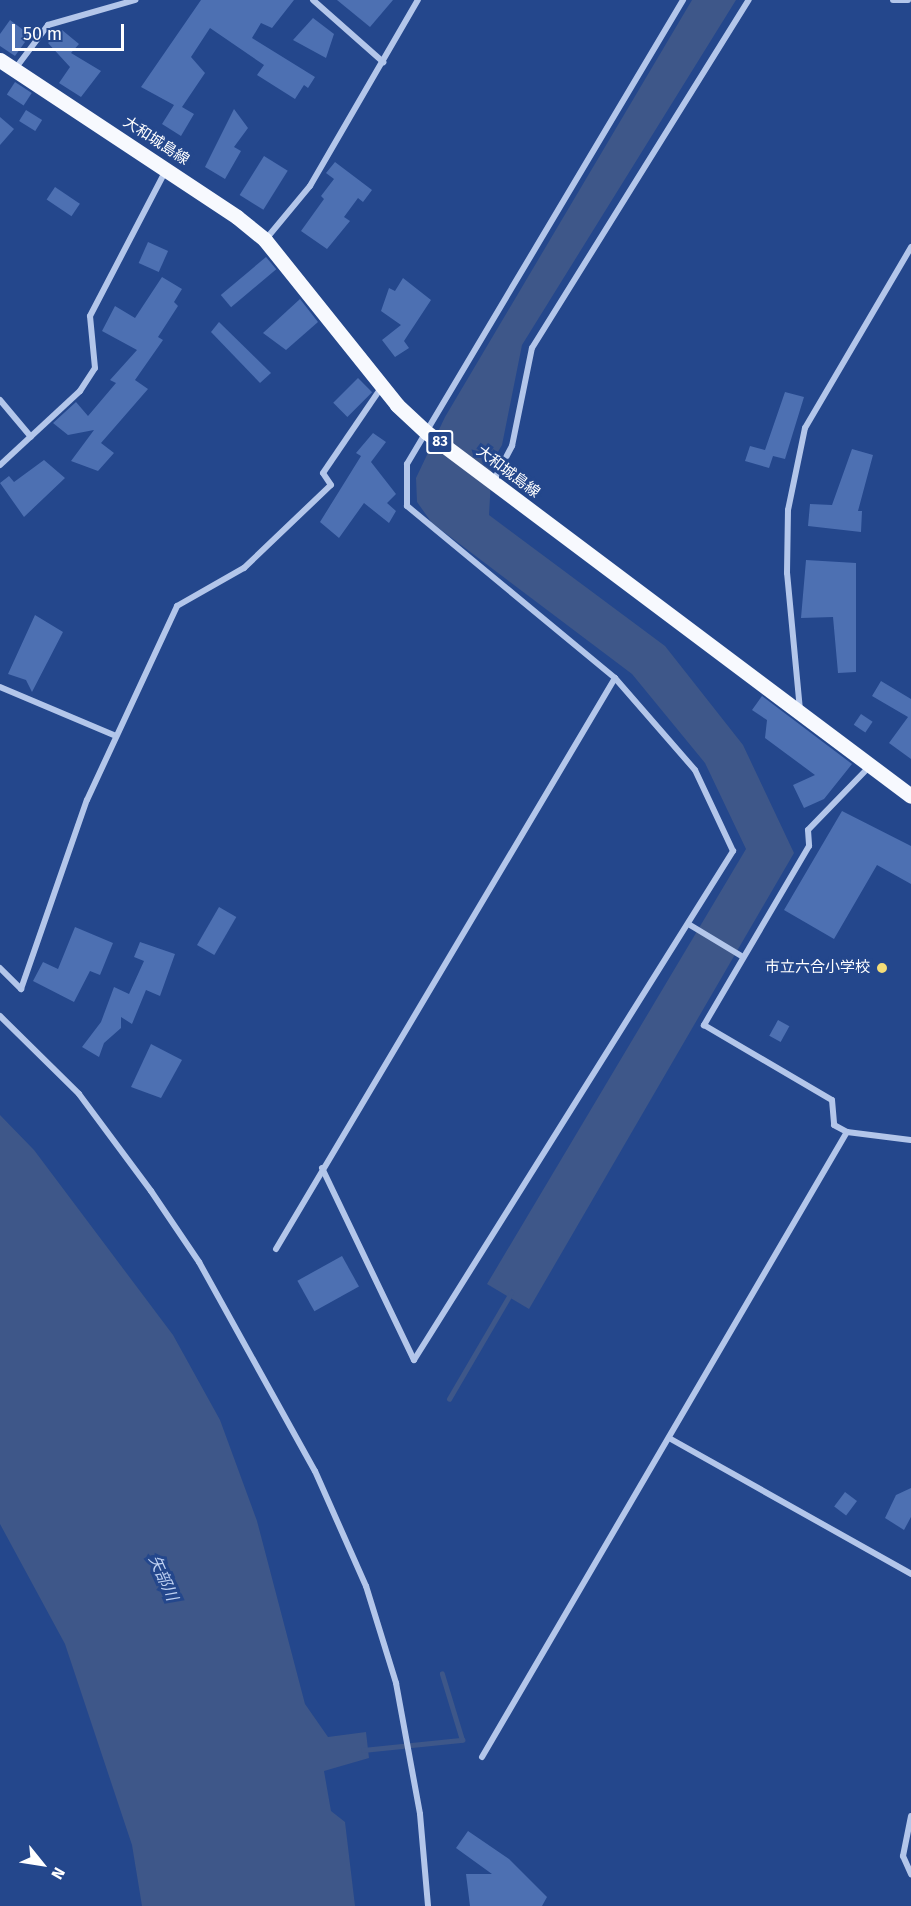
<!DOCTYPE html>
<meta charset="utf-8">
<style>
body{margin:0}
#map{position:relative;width:911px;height:1906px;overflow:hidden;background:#24478c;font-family:"Fira Sans","Noto Sans JP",sans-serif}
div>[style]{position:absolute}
.water>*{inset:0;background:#3e5789}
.stream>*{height:4.5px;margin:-2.25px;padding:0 2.25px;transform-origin:2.25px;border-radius:2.25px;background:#3e5789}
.building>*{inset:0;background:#4d70b2;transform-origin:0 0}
.minor>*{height:6px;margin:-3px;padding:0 3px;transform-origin:3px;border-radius:3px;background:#b3c6ea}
.primary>*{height:15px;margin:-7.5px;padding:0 7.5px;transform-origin:7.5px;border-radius:7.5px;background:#f7f9fe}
.dots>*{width:16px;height:16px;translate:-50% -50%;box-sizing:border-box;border:3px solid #24478c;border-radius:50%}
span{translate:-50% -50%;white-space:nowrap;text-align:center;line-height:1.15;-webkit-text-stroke:6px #24478c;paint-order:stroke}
.shield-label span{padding:2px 4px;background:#24478c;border:2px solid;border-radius:4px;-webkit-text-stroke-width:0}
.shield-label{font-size:14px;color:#fff;font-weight:700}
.street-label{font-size:15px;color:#fff}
.poi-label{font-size:15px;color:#fff}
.right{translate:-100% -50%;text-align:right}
.water-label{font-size:16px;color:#bfd1f2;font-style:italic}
.north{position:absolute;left:12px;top:1834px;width:60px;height:60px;-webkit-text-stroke:4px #24478c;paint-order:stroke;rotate:120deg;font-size:16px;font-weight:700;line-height:24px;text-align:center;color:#fff}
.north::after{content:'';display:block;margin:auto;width:21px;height:27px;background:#fff;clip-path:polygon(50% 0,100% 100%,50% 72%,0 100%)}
.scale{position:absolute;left:12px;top:24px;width:112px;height:27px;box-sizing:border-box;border:3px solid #fff;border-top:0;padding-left:8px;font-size:18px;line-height:21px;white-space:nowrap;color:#fff;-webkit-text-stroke:4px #24478c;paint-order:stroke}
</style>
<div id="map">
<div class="water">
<div style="clip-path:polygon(692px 0,736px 0,522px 345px,502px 445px,492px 462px,489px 515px,665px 646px,743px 745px,794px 853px,529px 1309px,487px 1284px,746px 849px,705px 763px,632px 674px,432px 523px,417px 502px,416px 478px,445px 417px)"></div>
<div style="clip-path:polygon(0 1115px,34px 1150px,173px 1335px,220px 1420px,257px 1521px,305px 1704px,328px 1737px,366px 1732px,369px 1758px,324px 1771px,331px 1811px,345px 1822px,355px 1906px,142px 1906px,132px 1845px,65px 1644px,0 1524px)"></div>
</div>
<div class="stream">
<div style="left:449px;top:1399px;width:123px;rotate:-59.7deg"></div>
<div style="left:363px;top:1750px;width:100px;rotate:-5.8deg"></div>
<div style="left:462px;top:1740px;width:69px;rotate:-106.9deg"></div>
</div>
<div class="building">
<div style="clip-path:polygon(201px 0,294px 0,272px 28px,261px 23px,252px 38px,315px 77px,308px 88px,304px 85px,295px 99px,257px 75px,264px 65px,210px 28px,191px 57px,205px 73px,182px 107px,194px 114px,181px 136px,162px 124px,174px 105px,141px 87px)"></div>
<div style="clip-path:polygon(337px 0,393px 0,370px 27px)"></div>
<div style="clip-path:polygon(313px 18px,334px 34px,326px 58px,293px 40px)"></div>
<div style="clip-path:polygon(10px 20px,30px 35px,15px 56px,0 46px,0 34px)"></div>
<div style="clip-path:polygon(62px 30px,79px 44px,71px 53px,101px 71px,81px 97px,59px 83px,70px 67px,48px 43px)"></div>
<div style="left:15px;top:82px;width:20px;height:15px;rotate:33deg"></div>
<div style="clip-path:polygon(234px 109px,248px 128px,234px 147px,241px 151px,225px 179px,205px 167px)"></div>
<div style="left:26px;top:110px;width:19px;height:13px;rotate:32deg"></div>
<div style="clip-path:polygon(0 117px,14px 129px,0 145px)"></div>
<div style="left:264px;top:156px;width:28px;height:46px;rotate:32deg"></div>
<div style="clip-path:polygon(335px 162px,372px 190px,363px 202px,358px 198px,344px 217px,350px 221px,327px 249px,301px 231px,324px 199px,321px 196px,334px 179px,326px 173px)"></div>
<div style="left:55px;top:187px;width:30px;height:15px;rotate:34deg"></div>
<div style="left:148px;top:242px;width:22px;height:23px;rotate:24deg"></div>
<div style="left:266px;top:257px;width:16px;height:59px;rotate:50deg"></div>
<div style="clip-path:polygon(162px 277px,182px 289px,174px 302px,178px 306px,158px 337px,163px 340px,135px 380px,148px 389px,101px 443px,114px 453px,98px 471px,71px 461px,94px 430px,68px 435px,53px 423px,76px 402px,88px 416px,116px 383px,110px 380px,137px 350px,102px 331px,115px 306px,135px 318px)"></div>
<div style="clip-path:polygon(403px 278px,431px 300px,404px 341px,409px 348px,395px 357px,382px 340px,401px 325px,381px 311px,389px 288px,395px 291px)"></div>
<div style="clip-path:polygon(300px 299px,318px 322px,286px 350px,263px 333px)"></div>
<div style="clip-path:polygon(219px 322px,271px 373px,260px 383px,211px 332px)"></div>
<div style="left:358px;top:378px;width:20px;height:35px;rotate:45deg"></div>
<div style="clip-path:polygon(785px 392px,804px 397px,785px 459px,773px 456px,769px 468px,745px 461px,750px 446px,765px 450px)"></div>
<div style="clip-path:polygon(373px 433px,386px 442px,371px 462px,396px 494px,387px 503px,396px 511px,389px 523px,364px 503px,339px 538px,320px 522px,361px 456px,356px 453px)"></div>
<div style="clip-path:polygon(852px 449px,873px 455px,858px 511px,862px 511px,861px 532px,808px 526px,810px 504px,832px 505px)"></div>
<div style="clip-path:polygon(44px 460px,65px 478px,24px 517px,0 483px,9px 476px,14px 482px)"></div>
<div style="clip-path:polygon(806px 560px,856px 563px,856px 672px,838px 673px,833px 617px,801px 618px)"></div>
<div style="clip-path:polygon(35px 615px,63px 632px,32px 692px,26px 680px,8px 674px)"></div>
<div style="clip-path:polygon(881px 681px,911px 699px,911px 759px,889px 743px,908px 717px,872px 696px)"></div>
<div style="clip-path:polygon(762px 696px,852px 764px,824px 799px,804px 808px,793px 785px,815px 775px,765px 738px,767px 720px,752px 710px)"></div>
<div style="left:861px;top:714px;width:14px;height:13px;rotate:34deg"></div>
<div style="clip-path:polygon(842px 811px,911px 846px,911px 884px,877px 865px,834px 939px,784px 910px)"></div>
<div style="left:219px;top:907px;width:20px;height:44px;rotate:30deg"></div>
<div style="clip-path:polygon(75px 927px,113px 943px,100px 975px,90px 971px,74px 1002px,33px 981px,43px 962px,58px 969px)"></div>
<div style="clip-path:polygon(140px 942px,175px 954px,160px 996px,146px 990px,132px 1024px,121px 1017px,121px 1028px,104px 1043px,99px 1057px,82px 1047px,101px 1022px,114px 987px,129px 994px,144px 961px,134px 957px)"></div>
<div style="left:778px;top:1020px;width:13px;height:18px;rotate:29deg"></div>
<div style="clip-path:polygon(151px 1044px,182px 1060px,161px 1098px,131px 1087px)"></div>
<div style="left:342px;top:1256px;width:35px;height:51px;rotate:61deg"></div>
<div style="clip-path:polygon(911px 1488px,911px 1517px,904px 1530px,885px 1518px,896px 1495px)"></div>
<div style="left:845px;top:1492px;width:15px;height:18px;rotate:37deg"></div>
<div style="clip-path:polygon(468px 1831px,509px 1859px,547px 1897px,542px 1906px,470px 1906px,466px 1874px,492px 1874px,456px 1848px)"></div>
</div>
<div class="minor">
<div style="left:313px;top:0;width:94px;rotate:41.5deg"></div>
<div style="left:893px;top:0;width:15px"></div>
<div style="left:15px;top:69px;width:55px;rotate:-53.1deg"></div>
<div style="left:48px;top:25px;width:91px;rotate:-16deg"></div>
<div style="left:266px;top:239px;width:69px;rotate:-50.3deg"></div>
<div style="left:310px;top:186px;width:215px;rotate:-59.9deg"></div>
<div style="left:0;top:400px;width:48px;rotate:50deg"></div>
<div style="left:0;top:465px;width:109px;rotate:-42.8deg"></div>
<div style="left:80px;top:391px;width:27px;rotate:-57deg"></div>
<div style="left:95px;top:368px;width:52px;rotate:-95.5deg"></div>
<div style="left:90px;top:316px;width:165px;rotate:-62.5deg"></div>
<div style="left:493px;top:482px;width:41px;rotate:-62.2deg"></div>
<div style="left:512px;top:446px;width:100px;rotate:-78.5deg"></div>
<div style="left:532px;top:348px;width:410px;rotate:-58.1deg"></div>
<div style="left:0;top:687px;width:126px;rotate:22.9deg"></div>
<div style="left:800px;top:710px;width:138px;rotate:-95.4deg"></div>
<div style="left:787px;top:573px;width:63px;rotate:-89.1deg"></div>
<div style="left:788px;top:510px;width:84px;rotate:-78.3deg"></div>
<div style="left:805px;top:428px;width:210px;rotate:-59.6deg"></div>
<div style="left:870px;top:766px;width:89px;rotate:134.1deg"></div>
<div style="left:808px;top:830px;width:16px;rotate:86deg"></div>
<div style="left:809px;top:846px;width:208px;rotate:120.4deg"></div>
<div style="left:704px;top:1025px;width:148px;rotate:30.4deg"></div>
<div style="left:832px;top:1100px;width:25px;rotate:85deg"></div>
<div style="left:834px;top:1125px;width:15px;rotate:28deg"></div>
<div style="left:847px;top:1132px;width:64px;rotate:7.1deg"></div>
<div style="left:690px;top:925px;width:62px;rotate:31.1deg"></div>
<div style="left:0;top:968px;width:30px;rotate:45deg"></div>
<div style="left:21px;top:989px;width:200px;rotate:-70.8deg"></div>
<div style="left:87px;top:800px;width:214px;rotate:-65.1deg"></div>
<div style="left:177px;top:606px;width:77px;rotate:-29.6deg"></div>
<div style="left:244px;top:568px;width:120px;rotate:-43.7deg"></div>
<div style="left:331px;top:485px;width:14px;rotate:-124deg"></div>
<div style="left:323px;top:473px;width:103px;rotate:-55.7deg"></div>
<div style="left:0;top:1016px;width:111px;rotate:44.6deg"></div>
<div style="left:79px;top:1094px;width:121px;rotate:53.4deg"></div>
<div style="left:151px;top:1191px;width:86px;rotate:55.9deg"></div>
<div style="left:199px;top:1262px;width:239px;rotate:61deg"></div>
<div style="left:315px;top:1471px;width:126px;rotate:66.1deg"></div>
<div style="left:366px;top:1586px;width:102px;rotate:72.8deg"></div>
<div style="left:396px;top:1683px;width:133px;rotate:79.6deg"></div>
<div style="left:420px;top:1814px;width:92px;rotate:85deg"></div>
<div style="left:322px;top:1168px;width:213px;rotate:64.4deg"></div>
<div style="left:414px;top:1360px;width:601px;rotate:-57.92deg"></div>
<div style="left:733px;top:851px;width:89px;rotate:-115.1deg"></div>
<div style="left:695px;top:770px;width:122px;rotate:-131deg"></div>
<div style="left:615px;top:678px;width:270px;rotate:-140.4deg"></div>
<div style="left:407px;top:506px;width:42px;rotate:-90deg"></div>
<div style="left:407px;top:464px;width:540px;rotate:-59.25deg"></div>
<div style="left:276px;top:1249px;width:664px;rotate:-59.3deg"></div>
<div style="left:669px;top:1438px;width:278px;rotate:29.3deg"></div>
<div style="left:482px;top:1757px;width:724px;rotate:-59.72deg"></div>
<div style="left:911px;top:1816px;width:41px;rotate:101.3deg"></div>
<div style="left:903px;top:1856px;width:20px;rotate:66deg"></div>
</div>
<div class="primary">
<div style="left:0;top:60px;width:284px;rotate:33.5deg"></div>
<div style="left:237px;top:217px;width:36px;rotate:39deg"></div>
<div style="left:265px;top:240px;width:211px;rotate:51.3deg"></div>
<div style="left:397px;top:405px;width:40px;rotate:43deg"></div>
<div style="left:426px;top:432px;width:606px;rotate:36.89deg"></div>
</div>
<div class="dots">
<div style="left:882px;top:968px;background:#f5dd77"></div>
</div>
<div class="shield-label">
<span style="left:440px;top:442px">83</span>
</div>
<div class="street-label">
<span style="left:156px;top:141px;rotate:33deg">大和城島線</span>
<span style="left:508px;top:472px;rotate:37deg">大和城島線</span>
</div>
<div class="poi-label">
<span class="right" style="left:870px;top:968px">市立六合小学校</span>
</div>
<div class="water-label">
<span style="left:163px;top:1578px;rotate:66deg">矢部川</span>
</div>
<div class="north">N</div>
<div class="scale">50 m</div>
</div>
